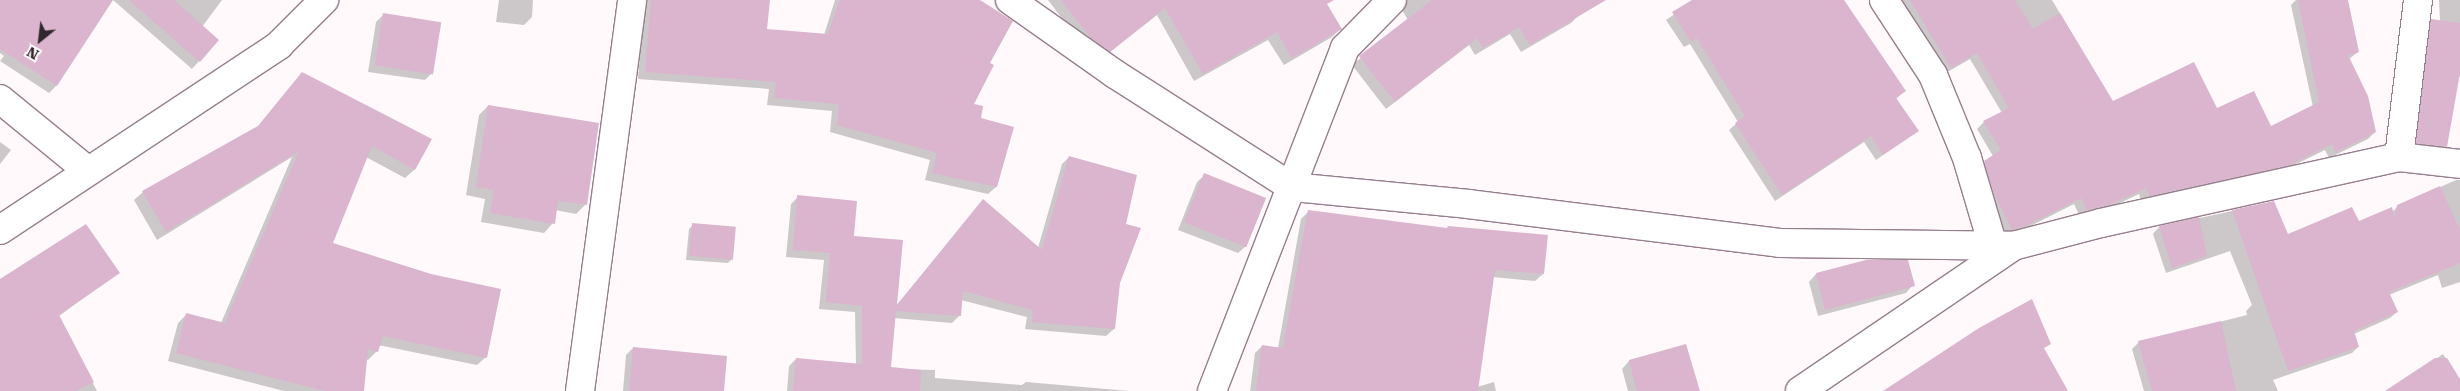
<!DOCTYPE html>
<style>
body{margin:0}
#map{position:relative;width:2460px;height:391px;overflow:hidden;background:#fff9fc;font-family:"Roboto Serif",serif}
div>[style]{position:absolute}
.shadow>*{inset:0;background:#0003}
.building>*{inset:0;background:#dab5cd;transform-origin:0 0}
.roads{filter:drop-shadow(1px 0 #967e8d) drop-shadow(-1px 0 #967e8d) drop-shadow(0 1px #967e8d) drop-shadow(0 -1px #967e8d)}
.street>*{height:28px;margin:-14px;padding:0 14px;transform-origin:14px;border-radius:14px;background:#fff}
span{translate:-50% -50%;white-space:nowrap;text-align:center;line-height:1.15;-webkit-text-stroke:4.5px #fff9fc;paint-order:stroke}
.north{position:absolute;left:15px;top:15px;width:50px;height:50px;-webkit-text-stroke:4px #fff9fc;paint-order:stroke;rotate:209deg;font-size:14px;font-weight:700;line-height:20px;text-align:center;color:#31272d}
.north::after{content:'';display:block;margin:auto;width:18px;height:22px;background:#31272d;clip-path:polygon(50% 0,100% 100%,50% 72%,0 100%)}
</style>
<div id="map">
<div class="shadow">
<div style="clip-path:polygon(0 0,112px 0,56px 86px,49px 93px,0 61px,4px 56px,0 53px)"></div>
<div style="clip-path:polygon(113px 0,222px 0,202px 27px,218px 40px,192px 69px)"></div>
<div style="clip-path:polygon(499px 0,533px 0,532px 17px,524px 25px,496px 22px)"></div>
<div style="clip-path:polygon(644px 0,768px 0,766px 30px,824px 35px,835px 0,976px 0,988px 64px,973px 105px,979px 118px,1012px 128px,996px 187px,988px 194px,925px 180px,930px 160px,830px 132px,832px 111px,767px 105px,769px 89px,638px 79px)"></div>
<div style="clip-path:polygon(1048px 0,1326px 0,1323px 1px,1340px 29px,1332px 37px,1284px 65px,1268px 40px,1194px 81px,1157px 15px,1101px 59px,1083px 46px)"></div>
<div style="clip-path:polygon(1396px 0,1571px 0,1579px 15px,1571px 23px,1521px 52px,1510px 34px,1475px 55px,1469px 45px,1386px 109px,1352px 65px,1408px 20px)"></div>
<div style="clip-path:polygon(1695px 0,1842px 0,1904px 91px,1896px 99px,1917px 131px,1876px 160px,1864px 142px,1775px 201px,1729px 130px,1738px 122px,1690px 44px,1684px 47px,1666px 20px)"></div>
<div style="clip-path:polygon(1900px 0,2052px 0,2113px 103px,2217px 110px,2270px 128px,2313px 107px,2291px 5px,2296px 0,2310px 0,2358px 52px,2349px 59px,2375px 132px,2368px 139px,2329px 158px,2325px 150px,2280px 172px,2142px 203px,2139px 194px,2101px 212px,2080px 217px,2074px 204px,2015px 234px,2005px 236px,1987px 200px,1978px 169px,1993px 156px,1977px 129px,1984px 122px,2002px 113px,1970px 59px,1944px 74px)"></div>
<div style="clip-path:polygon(2439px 0,2460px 0,2460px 77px,2458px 76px,2446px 146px,2438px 155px,2409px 151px,2424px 28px,2432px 20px,2440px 21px)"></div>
<div style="clip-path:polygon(383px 15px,432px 73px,425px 80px,368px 72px,376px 22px)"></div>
<div style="clip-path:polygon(488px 106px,585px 205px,576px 214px,555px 210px,553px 223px,544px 233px,481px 222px,485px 199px,466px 195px,479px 115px)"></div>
<div style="clip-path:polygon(256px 129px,430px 139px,414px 170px,405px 178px,366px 157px,331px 243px,486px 357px,477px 365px,378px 345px,377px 351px,368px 360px,366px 359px,363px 391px,284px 391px,168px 361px,178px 323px,187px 314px,221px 323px,292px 157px,157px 240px,134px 200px,143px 192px)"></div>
<div style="clip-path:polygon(0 142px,11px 150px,0 164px)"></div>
<div style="clip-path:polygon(1069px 157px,1125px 224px,1114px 329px,1106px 336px,1025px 329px,1027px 317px,961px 300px,960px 315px,952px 323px,894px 318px,890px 369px,935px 370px,935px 378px,1022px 385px,1026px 382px,1129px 391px,787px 391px,789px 366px,796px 359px,856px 365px,855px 312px,819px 309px,824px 260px,786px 257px,791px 204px,798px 197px,853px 237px,895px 307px,983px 201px,1038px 248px,1062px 164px)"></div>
<div style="clip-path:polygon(1205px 175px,1246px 246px,1238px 253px,1178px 230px,1197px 182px)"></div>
<div style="clip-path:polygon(2456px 180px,2460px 180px,2460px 282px,2442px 288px,2438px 275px,2389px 295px,2397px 312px,2390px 318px,2354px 334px,2358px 347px,2352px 353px,2273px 380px,2278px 391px,2144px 391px,2132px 349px,2139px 342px,2247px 315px,2246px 311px,2252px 305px,2230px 251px,2166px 273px,2153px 234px,2159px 227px,2273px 202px,2287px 236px,2358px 223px,2392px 212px,2398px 206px)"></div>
<div style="clip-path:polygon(1308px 212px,1543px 274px,1535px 281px,1493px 277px,1477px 387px,1494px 382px,1496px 391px,1250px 391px,1255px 353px,1262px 346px,1278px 348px,1301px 219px)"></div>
<div style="clip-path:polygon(693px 225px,732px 259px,728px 263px,686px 260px,689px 229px)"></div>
<div style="clip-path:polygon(1866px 261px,1913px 285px,1906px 293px,1818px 316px,1809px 282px,1816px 274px)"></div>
<div style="clip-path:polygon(118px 273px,59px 316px,97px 391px,0 391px,0 281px)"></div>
<div style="clip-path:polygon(1686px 345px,1699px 391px,1628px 391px,1622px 369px,1629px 361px)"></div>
<div style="clip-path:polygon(633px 348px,723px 391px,623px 391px,626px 355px)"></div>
<div style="clip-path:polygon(2443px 354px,2460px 381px,2460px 391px,2389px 391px)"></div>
</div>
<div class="building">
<div style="clip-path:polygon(0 0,113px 0,57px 86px,0 49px)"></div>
<div style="clip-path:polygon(129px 0,174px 0,219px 40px,200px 62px)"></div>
<div style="clip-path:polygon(651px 0,770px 0,767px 29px,828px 34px,840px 0,980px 0,1013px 21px,990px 63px,994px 65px,974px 104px,983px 106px,981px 118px,1014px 127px,997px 187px,932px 173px,937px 153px,837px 125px,839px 104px,774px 98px,776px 82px,645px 72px)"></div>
<div style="clip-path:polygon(1061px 0,1334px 0,1327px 4px,1342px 29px,1292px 58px,1277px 32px,1203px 74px,1165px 8px,1110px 52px,1091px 38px)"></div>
<div style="clip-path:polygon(1432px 0,1606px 0,1530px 45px,1519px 27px,1483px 48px,1477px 38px,1395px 102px,1359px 56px)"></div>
<div style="clip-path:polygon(1692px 0,1844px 0,1906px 91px,1896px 98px,1919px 131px,1883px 155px,1871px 136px,1782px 195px,1735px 123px,1745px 116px,1697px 38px,1691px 42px,1672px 12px)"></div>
<div style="clip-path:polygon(1910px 0,2015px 0,2033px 29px,2060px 13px,2113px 101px,2194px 62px,2217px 108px,2254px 91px,2271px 126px,2319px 102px,2298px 0,2348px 0,2359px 52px,2348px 55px,2368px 96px,2376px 132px,2336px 152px,2332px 144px,2288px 166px,2149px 196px,2146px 188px,2109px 205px,2087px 210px,2081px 198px,2023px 227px,2012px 230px,1994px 193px,1984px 161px,2001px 150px,1983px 121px,2009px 108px,1977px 53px,1951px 68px)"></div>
<div style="left:383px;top:13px;width:59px;height:53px;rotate:9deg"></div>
<div style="clip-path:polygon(2431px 19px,2460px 23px,2460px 73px,2447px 147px,2416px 143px)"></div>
<div style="clip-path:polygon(302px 72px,432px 139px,415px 170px,372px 146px,333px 243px,431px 274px,501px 289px,487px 358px,383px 336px,378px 352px,368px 349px,364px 391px,325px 391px,176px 353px,186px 313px,225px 323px,299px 151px,166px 232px,142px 191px,258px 126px)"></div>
<div style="clip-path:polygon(488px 105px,599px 123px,587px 205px,558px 201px,555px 224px,490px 213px,494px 190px,476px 187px)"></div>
<div style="clip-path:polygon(1069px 156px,1137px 175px,1126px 224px,1141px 228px,1120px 283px,1115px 329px,1032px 322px,1033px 310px,963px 291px,961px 316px,896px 311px,891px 367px,921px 370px,920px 391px,793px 391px,796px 358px,862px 364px,862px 306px,826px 302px,830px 253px,793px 250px,797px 195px,857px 201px,854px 236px,903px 240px,897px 305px,983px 199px,1042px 250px)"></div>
<div style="left:1204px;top:173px;width:67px;height:53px;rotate:22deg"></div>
<div style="clip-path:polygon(2440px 186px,2460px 231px,2460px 263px,2389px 292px,2398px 312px,2354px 331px,2359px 347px,2288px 371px,2232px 210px,2274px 201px,2288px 234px,2352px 207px,2359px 221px,2392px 207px,2395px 219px,2397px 205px)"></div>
<div style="clip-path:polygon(1308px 210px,1447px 228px,1448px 226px,1548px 235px,1544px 274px,1495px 270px,1478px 391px,1256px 391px,1262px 345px,1283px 348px)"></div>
<div style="clip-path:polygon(2199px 217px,2207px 256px,2172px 268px,2159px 226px)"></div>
<div style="left:692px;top:223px;width:44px;height:33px;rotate:5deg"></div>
<div style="clip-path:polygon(86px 224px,120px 273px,59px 315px,94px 382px,76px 391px,0 391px,0 279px)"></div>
<div style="clip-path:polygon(1866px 260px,1908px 260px,1915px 286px,1825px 310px,1816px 273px)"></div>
<div style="clip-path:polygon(2032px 299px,2051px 344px,2044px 348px,2068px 391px,1883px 391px,1979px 328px)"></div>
<div style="clip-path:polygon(2221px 321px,2236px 391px,2152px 391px,2138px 341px)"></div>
<div style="clip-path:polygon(1686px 344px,1700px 391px,1637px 391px,1629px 360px)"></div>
<div style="clip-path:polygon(633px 347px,727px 356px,724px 391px,629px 391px)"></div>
<div style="clip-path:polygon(2435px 358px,2447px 358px,2460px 379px,2460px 391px,2385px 391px)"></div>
</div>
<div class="roads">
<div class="street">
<div style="left:1010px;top:0;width:128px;rotate:35.2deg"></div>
<div style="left:1115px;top:74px;width:210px;rotate:32.6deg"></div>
<div style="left:1292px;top:187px;width:177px;rotate:5.5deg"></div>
<div style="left:1468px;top:204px;width:314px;rotate:7.1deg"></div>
<div style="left:1780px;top:243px;width:233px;rotate:0.7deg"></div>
<div style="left:2013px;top:246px;width:91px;rotate:-14.6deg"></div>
<div style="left:2101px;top:223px;width:305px;rotate:-12.5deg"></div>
<div style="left:2399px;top:157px;width:61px;rotate:6.5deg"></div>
<div style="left:1884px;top:0;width:90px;rotate:56.8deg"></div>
<div style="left:1933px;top:75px;width:90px;rotate:67.7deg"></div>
<div style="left:1967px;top:158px;width:92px;rotate:73.5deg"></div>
<div style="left:0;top:99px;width:114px;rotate:39.3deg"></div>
<div style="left:2399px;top:157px;width:158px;rotate:-83.1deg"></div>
<div style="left:0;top:230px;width:335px;rotate:-33.5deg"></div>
<div style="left:279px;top:45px;width:64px;rotate:-45deg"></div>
<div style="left:580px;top:391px;width:394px;rotate:-82.4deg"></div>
<div style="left:1212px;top:391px;width:368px;rotate:-68.8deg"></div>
<div style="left:1345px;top:48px;width:67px;rotate:-45.6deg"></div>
<div style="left:1800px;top:391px;width:258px;rotate:-34.2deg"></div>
</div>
</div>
<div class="north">N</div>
</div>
